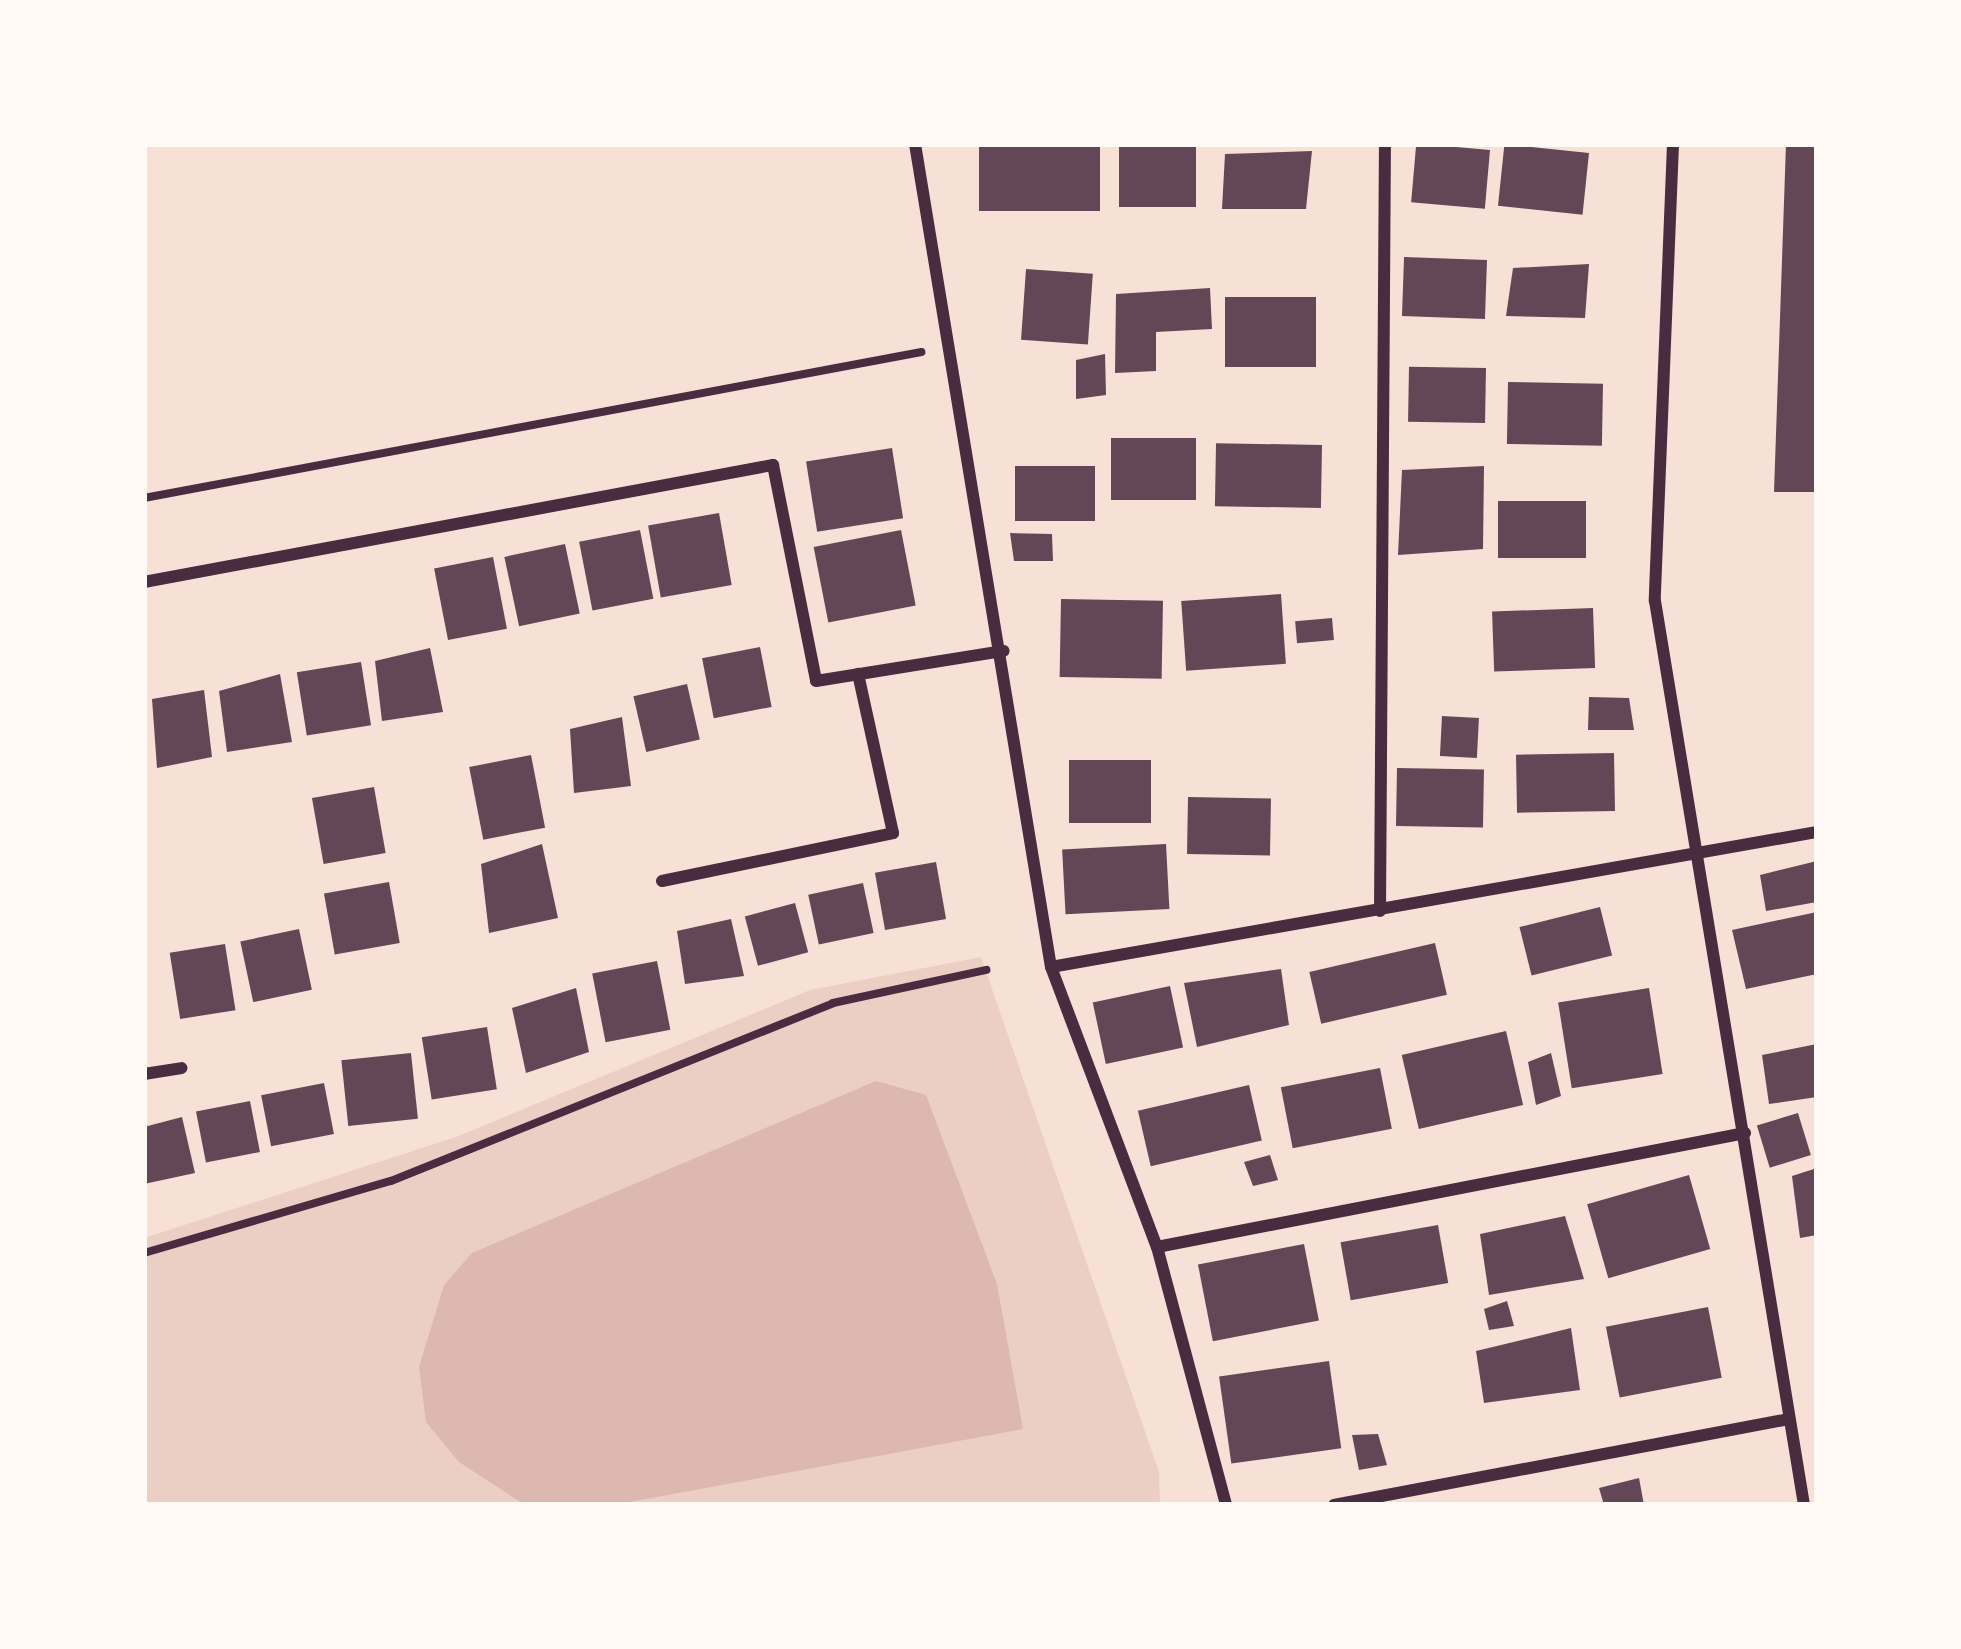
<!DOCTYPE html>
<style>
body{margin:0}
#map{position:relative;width:1961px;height:1649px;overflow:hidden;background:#f7e1d7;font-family:Signika,sans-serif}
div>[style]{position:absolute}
.green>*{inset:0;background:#ebcfc5}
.water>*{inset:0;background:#dcb8b0}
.building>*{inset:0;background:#644757;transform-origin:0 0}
.path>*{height:8px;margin:-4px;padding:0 4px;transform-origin:4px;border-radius:4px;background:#4a2c40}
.minor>*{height:12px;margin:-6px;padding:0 6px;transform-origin:6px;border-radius:6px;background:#4a2c40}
span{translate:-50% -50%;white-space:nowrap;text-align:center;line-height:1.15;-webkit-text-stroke:9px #fffaf5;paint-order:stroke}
.frame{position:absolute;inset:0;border:147px solid #fffaf5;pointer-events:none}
</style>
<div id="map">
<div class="green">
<div style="clip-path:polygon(981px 957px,1159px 1472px,1160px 1505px,144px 1505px,144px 1238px,459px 1136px,810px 990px)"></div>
</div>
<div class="water">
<div style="clip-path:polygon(876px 1081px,926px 1095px,997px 1284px,1023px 1429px,614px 1505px,525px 1505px,459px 1462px,426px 1422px,419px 1367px,444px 1285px,472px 1253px)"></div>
</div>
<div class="building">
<div style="left:979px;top:144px;width:121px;height:67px"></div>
<div style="left:1119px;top:144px;width:77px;height:63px"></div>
<div style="clip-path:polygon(1786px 144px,1817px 144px,1817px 492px,1774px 492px)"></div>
<div style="left:1490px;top:150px;width:59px;height:74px;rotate:95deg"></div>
<div style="clip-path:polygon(1312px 151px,1306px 209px,1222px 209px,1225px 154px)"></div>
<div style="left:1589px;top:153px;width:62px;height:85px;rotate:96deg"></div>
<div style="left:1487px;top:260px;width:59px;height:83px;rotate:92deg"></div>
<div style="clip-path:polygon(1589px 264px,1585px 318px,1506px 316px,1513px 268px)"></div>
<div style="left:1026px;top:269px;width:67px;height:71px;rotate:4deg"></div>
<div style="clip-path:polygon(1210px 288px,1212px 329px,1156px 332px,1156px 371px,1115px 373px,1116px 294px)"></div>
<div style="left:1225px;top:297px;width:91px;height:70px"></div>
<div style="clip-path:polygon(1105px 354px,1106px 395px,1076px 399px,1076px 360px)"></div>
<div style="left:1486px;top:368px;width:55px;height:77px;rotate:91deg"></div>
<div style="left:1508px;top:382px;width:95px;height:62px;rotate:1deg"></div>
<div style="left:1111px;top:438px;width:85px;height:62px"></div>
<div style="left:1322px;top:445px;width:63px;height:106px;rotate:91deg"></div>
<div style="left:892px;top:448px;width:71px;height:87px;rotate:81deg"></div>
<div style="left:1015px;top:466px;width:80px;height:55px"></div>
<div style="clip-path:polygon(1484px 466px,1483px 549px,1398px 555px,1402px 470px)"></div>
<div style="left:1586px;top:501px;width:57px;height:88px;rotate:90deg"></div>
<div style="left:719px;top:513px;width:73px;height:72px;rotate:80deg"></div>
<div style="left:640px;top:530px;width:70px;height:62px;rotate:79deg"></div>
<div style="left:901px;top:530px;width:77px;height:89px;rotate:79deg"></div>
<div style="clip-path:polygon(1010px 533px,1052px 534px,1053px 561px,1014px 561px)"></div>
<div style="left:565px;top:544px;width:71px;height:62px;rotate:78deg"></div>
<div style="left:493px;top:557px;width:73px;height:60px;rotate:79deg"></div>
<div style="left:1281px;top:594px;width:70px;height:100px;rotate:86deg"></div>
<div style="left:1061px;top:599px;width:102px;height:78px;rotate:1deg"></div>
<div style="left:1593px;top:608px;width:60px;height:101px;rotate:88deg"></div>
<div style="left:1332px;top:618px;width:22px;height:37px;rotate:85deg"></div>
<div style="left:760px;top:647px;width:61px;height:59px;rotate:79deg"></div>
<div style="clip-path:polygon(430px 648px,443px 712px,382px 721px,375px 661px)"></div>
<div style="left:361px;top:662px;width:64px;height:65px;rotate:81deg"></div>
<div style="clip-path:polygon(280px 674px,292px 742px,227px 752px,219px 691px)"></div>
<div style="left:687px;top:684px;width:57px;height:55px;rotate:77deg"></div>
<div style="clip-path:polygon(204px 690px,212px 757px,157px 768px,152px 699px)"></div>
<div style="clip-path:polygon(1589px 697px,1629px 698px,1634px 730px,1588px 730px)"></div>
<div style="left:1442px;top:716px;width:37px;height:40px;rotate:3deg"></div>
<div style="clip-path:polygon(622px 717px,631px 786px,574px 793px,570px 729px)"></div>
<div style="left:1614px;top:753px;width:58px;height:98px;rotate:89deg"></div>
<div style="left:531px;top:755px;width:74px;height:63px;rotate:79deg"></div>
<div style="left:1069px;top:760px;width:82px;height:63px"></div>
<div style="left:1397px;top:768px;width:87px;height:58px;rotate:1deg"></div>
<div style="left:374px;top:787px;width:67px;height:63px;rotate:80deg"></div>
<div style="left:1188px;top:797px;width:83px;height:57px;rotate:1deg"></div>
<div style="clip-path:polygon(542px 844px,558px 918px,489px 933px,481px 864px)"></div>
<div style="left:1166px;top:844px;width:65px;height:104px;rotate:87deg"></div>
<div style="clip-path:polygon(1817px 861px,1817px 902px,1766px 911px,1760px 875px)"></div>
<div style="left:936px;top:862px;width:58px;height:62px;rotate:80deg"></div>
<div style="left:389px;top:882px;width:62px;height:66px;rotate:80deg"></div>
<div style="left:863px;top:883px;width:51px;height:56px;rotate:78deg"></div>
<div style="left:795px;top:903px;width:51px;height:52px;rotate:75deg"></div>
<div style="left:1600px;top:907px;width:50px;height:83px;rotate:76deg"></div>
<div style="clip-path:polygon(1817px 912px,1817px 974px,1746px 989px,1732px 930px)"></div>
<div style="clip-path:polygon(731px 919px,744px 976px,685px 984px,677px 931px)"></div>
<div style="left:299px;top:929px;width:62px;height:60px;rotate:78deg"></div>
<div style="left:1435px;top:943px;width:53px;height:129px;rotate:77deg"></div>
<div style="left:225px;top:944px;width:67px;height:56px;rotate:81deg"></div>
<div style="left:657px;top:961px;width:70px;height:66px;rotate:79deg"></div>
<div style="clip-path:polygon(1281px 969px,1289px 1025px,1197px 1047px,1184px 983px)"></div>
<div style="left:1170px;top:986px;width:63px;height:79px;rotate:78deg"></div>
<div style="clip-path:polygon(576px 988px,589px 1052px,526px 1073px,512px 1008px)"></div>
<div style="left:1649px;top:988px;width:87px;height:92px;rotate:81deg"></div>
<div style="left:487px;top:1027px;width:63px;height:66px;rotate:81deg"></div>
<div style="left:1506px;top:1031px;width:76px;height:107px;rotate:77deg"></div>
<div style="clip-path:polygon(1817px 1044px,1817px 1097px,1769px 1104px,1762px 1055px)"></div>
<div style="left:411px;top:1053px;width:66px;height:70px;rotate:84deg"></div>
<div style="clip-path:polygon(1551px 1053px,1561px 1096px,1536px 1105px,1528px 1062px)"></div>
<div style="left:1380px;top:1068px;width:62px;height:101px;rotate:79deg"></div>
<div style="left:324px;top:1083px;width:52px;height:64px;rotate:79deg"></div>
<div style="left:1249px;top:1085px;width:57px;height:114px;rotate:77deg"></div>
<div style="left:250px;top:1101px;width:52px;height:55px;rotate:79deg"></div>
<div style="left:1798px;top:1113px;width:44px;height:43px;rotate:73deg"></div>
<div style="clip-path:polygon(182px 1117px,195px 1173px,144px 1184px,144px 1127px)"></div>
<div style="clip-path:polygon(1270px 1155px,1278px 1180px,1253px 1186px,1244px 1162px)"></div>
<div style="clip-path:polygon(1817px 1168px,1817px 1235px,1800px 1238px,1792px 1176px)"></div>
<div style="left:1689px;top:1175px;width:77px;height:106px;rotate:74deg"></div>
<div style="clip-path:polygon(1565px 1216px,1584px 1279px,1489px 1295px,1480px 1234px)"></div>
<div style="left:1438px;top:1225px;width:59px;height:99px;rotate:80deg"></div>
<div style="left:1304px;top:1244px;width:78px;height:108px;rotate:79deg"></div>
<div style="clip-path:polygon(1507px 1301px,1514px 1326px,1489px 1330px,1484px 1309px)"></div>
<div style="left:1708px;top:1307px;width:72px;height:104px;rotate:79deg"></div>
<div style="clip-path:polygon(1571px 1328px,1580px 1390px,1484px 1403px,1476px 1351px)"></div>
<div style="left:1329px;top:1361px;width:88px;height:111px;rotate:82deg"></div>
<div style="clip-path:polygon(1378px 1434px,1387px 1465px,1359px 1470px,1352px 1435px)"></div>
<div style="clip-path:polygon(1639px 1478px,1644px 1505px,1604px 1505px,1599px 1488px)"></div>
</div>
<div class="path">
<div style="left:144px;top:498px;width:791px;rotate:-10.64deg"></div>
<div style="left:144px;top:1253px;width:257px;rotate:-16.3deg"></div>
<div style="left:391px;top:1181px;width:476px;rotate:-21.9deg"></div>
<div style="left:833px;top:1003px;width:157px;rotate:-12.2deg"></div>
</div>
<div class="minor">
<div style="left:915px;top:144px;width:834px;rotate:80.62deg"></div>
<div style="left:1051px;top:967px;width:299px;rotate:69.3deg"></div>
<div style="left:1157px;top:1247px;width:267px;rotate:75deg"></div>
<div style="left:1673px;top:144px;width:457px;rotate:92.3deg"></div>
<div style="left:1655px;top:601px;width:916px;rotate:80.64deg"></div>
<div style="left:144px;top:582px;width:640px;rotate:-10.54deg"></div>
<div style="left:773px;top:465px;width:220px;rotate:78.7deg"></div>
<div style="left:816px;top:681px;width:190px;rotate:-9.1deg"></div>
<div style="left:662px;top:881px;width:236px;rotate:-11.7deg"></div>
<div style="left:893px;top:833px;width:163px;rotate:-102.4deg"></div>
<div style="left:1380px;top:911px;width:767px;rotate:-89.63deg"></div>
<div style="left:1051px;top:967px;width:778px;rotate:-10deg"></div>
<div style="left:144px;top:1074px;width:38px;rotate:-9deg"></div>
<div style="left:1157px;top:1247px;width:599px;rotate:-10.97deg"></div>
<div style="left:1334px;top:1505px;width:463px;rotate:-10.7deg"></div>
</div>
<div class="frame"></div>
</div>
